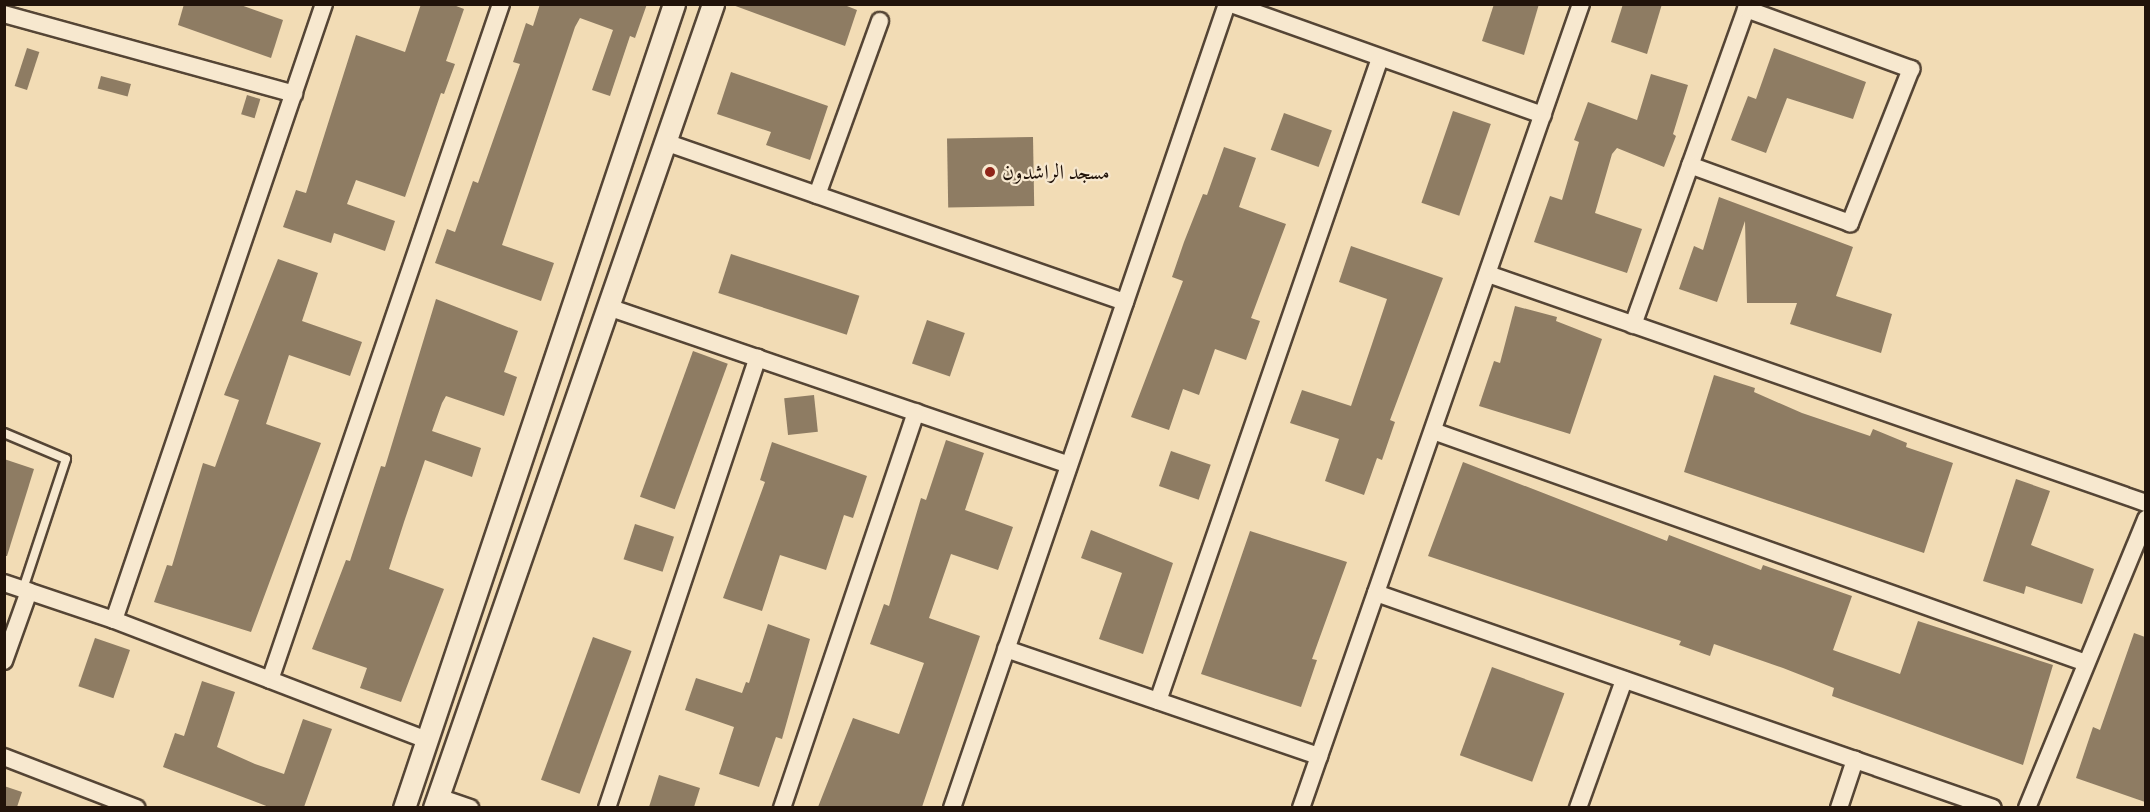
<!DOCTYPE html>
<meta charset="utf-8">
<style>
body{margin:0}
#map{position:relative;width:2150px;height:812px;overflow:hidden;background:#f2dcb5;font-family:"IM FELL French Canon",Amiri,serif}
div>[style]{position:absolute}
.building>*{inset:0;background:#8e7c63;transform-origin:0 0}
.roads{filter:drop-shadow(2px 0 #554535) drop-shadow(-2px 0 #554535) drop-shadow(0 2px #554535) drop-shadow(0 -2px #554535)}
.service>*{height:8px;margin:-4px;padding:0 4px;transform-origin:4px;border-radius:4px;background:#f7e8cf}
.minor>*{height:16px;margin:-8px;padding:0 8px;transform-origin:8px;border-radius:8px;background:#f7e8cf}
.tertiary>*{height:21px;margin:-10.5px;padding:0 10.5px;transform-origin:10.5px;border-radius:10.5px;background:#f7e8cf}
.dots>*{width:16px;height:16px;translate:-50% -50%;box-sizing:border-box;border:3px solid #f7e8cf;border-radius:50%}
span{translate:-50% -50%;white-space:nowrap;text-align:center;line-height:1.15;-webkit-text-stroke:4.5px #f7e8cf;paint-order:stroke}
.poi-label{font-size:21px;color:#21130a}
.left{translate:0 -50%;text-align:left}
.frame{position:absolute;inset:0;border:6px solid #21130a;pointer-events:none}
</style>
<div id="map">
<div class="building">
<div style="clip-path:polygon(184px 4px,238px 4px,283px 20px,271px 58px,178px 25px)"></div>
<div style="clip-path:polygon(421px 4px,451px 4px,464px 9px,446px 61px,455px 64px,444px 94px,441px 93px,405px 197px,356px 180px,347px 204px,395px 221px,385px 251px,334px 233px,331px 243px,283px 227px,296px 190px,306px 193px,356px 35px,405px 52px)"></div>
<div style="clip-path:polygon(540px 4px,647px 4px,635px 38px,630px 36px,610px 96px,592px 90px,613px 30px,580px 18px,575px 27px,502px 245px,554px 263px,541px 301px,435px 263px,447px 229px,455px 232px,473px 181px,478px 183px,520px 64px,513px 62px,526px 23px,533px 26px)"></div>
<div style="clip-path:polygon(730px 4px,842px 4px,857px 10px,845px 46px)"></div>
<div style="clip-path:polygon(1494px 4px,1539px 4px,1524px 55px,1482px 41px)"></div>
<div style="clip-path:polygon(1623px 4px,1662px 4px,1647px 54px,1611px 42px)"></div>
<div style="left:27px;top:48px;width:13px;height:40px;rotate:18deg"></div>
<div style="clip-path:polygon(1774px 48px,1866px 82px,1853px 119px,1787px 98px,1766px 153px,1731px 140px,1748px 96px,1756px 99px)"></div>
<div style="clip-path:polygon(731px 72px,828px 106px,810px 160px,766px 145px,771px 132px,717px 114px)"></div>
<div style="clip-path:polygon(1651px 74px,1688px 85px,1673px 134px,1676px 136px,1664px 167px,1617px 148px,1612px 154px,1595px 213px,1642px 229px,1627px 273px,1534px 242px,1550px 196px,1562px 200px,1579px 142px,1574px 140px,1588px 102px,1637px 120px)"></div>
<div style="left:101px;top:76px;width:31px;height:13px;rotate:15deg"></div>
<div style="left:247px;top:95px;width:14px;height:20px;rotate:17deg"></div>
<div style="left:1453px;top:111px;width:40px;height:97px;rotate:19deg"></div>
<div style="left:1284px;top:113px;width:51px;height:39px;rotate:20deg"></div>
<div style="left:1033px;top:137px;width:69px;height:86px;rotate:89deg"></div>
<div style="clip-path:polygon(1224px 147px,1256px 158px,1239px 207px,1286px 224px,1251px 318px,1260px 321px,1246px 360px,1215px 349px,1199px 395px,1183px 389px,1169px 430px,1131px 417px,1183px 281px,1172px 277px,1184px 242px,1203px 194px,1207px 195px)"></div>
<div style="clip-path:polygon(1719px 197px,1853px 247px,1836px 296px,1892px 314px,1881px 353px,1790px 324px,1797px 303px,1747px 303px,1745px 221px,1717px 302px,1679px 289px,1694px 246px,1703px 250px)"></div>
<div style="clip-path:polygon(1351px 246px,1443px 278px,1390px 420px,1395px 422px,1382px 460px,1377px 458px,1364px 495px,1325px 481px,1339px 439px,1290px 423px,1302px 390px,1351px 406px,1371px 347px,1387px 299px,1339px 282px)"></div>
<div style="left:731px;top:254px;width:135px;height:41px;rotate:18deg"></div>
<div style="clip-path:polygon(278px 259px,318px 273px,302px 321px,362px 342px,350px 376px,289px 355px,266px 424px,321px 443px,251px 632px,154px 602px,167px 565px,172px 566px,203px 463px,215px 467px,239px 400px,224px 395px)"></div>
<div style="clip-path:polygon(436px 299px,518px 331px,504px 372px,517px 377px,504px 416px,446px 396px,442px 403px,432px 431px,481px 448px,472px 477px,425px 460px,404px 522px,389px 569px,444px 589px,401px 702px,360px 688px,367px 668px,312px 649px,346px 560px,350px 561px,381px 466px,385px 467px)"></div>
<div style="clip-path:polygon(1515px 306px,1557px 317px,1556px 321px,1602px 339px,1570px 434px,1479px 406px,1494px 361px,1500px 363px)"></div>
<div style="left:927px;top:320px;width:40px;height:46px;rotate:19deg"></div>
<div style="left:693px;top:351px;width:37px;height:155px;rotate:20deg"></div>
<div style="clip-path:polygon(1714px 375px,1755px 388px,1754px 392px,1802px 413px,1870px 436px,1873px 429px,1907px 443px,1906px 447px,1953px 463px,1924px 553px,1684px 472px)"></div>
<div style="left:814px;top:395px;width:37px;height:30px;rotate:84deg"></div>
<div style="clip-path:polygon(946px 440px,984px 453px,965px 510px,1013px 527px,998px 570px,951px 554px,929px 618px,980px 636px,922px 807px,818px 807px,853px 718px,899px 734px,924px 663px,870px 644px,884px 604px,889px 606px,921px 498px,926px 500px)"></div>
<div style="clip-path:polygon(772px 442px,867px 476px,853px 518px,844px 515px,826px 570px,780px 555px,762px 611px,723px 598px,765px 482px,760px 480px)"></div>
<div style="left:1171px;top:451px;width:42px;height:37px;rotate:19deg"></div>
<div style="clip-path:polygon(4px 459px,34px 469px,7px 556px,4px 556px)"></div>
<div style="clip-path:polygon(1463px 462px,1667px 541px,1669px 535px,1761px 570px,1763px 565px,1852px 596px,1833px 650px,1900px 674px,1918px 621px,2053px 665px,2023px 765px,1832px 696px,1834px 688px,1783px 668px,1714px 644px,1710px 656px,1679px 645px,1681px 641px,1428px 556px)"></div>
<div style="clip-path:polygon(2016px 479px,2050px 491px,2031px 545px,2094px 569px,2082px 604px,2026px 586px,2024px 594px,1983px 581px)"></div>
<div style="left:635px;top:524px;width:41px;height:37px;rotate:18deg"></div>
<div style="clip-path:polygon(1091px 530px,1173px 563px,1143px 654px,1099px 639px,1122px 573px,1081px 558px)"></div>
<div style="clip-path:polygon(1250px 531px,1347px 562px,1312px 659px,1317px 660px,1301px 707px,1201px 674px)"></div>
<div style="clip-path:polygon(768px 624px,810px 639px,782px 739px,776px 737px,759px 787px,719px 774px,734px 727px,685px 710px,696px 678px,742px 693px,746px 682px,749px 683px)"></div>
<div style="clip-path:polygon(2134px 633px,2145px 637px,2145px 802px,2076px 778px,2093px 727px,2100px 730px)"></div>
<div style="left:593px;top:637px;width:41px;height:152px;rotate:20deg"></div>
<div style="left:95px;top:638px;width:37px;height:51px;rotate:19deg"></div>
<div style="left:1492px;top:667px;width:77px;height:94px;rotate:20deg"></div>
<div style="clip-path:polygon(202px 681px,235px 692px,217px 747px,255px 764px,284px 774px,303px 719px,332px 729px,304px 807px,269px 807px,163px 767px,175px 733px,184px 736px)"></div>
<div style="clip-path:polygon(659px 775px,700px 788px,694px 807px,649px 807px)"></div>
<div style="clip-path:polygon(4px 786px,22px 792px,17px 807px,4px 807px)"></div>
</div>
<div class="roads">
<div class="service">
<div style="left:4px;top:433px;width:67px;rotate:22.8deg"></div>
<div style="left:66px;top:459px;width:137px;rotate:108.3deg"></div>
</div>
<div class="minor">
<div style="left:1231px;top:4px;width:331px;rotate:19.6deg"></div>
<div style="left:4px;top:14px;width:301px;rotate:15.4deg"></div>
<div style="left:665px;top:142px;width:487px;rotate:19.2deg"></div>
<div style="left:817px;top:195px;width:185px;rotate:-70.1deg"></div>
<div style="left:1488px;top:274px;width:697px;rotate:19.19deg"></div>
<div style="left:608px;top:307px;width:487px;rotate:18.9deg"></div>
<div style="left:1633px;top:325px;width:336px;rotate:-70.3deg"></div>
<div style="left:1746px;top:9px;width:176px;rotate:20deg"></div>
<div style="left:1911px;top:69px;width:166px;rotate:111.6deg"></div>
<div style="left:1850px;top:223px;width:170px;rotate:-160.1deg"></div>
<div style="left:1433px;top:431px;width:693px;rotate:19.56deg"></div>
<div style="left:4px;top:583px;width:116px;rotate:18.6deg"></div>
<div style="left:114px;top:620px;width:334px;rotate:21deg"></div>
<div style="left:1376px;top:593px;width:653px;rotate:19.21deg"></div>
<div style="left:114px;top:620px;width:651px;rotate:-71.18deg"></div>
<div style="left:1006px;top:649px;width:331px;rotate:18.9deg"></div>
<div style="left:4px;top:661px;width:74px;rotate:-70.3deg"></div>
<div style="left:270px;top:680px;width:714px;rotate:-71.13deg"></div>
<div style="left:1158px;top:701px;width:680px;rotate:-70.95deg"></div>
<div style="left:4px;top:757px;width:142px;rotate:21.1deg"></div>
<div style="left:438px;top:797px;width:34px;rotate:19deg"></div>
<div style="left:607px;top:808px;width:475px;rotate:-71.5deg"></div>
<div style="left:782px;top:808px;width:418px;rotate:-71.3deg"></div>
<div style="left:952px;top:808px;width:850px;rotate:-71.12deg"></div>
<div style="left:1301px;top:808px;width:851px;rotate:-70.8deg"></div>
<div style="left:1578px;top:808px;width:136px;rotate:-70.2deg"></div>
<div style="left:1839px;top:808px;width:51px;rotate:-71.6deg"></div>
<div style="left:2027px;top:808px;width:313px;rotate:-67.6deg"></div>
</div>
<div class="tertiary">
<div style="left:404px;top:808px;width:848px;rotate:-71.44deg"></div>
<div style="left:434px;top:808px;width:851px;rotate:-70.86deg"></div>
</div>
</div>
<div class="dots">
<div style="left:990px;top:172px;background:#8f2418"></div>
</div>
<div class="poi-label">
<span class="left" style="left:1002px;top:172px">مسجد الراشدون</span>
</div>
<div class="frame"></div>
</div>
